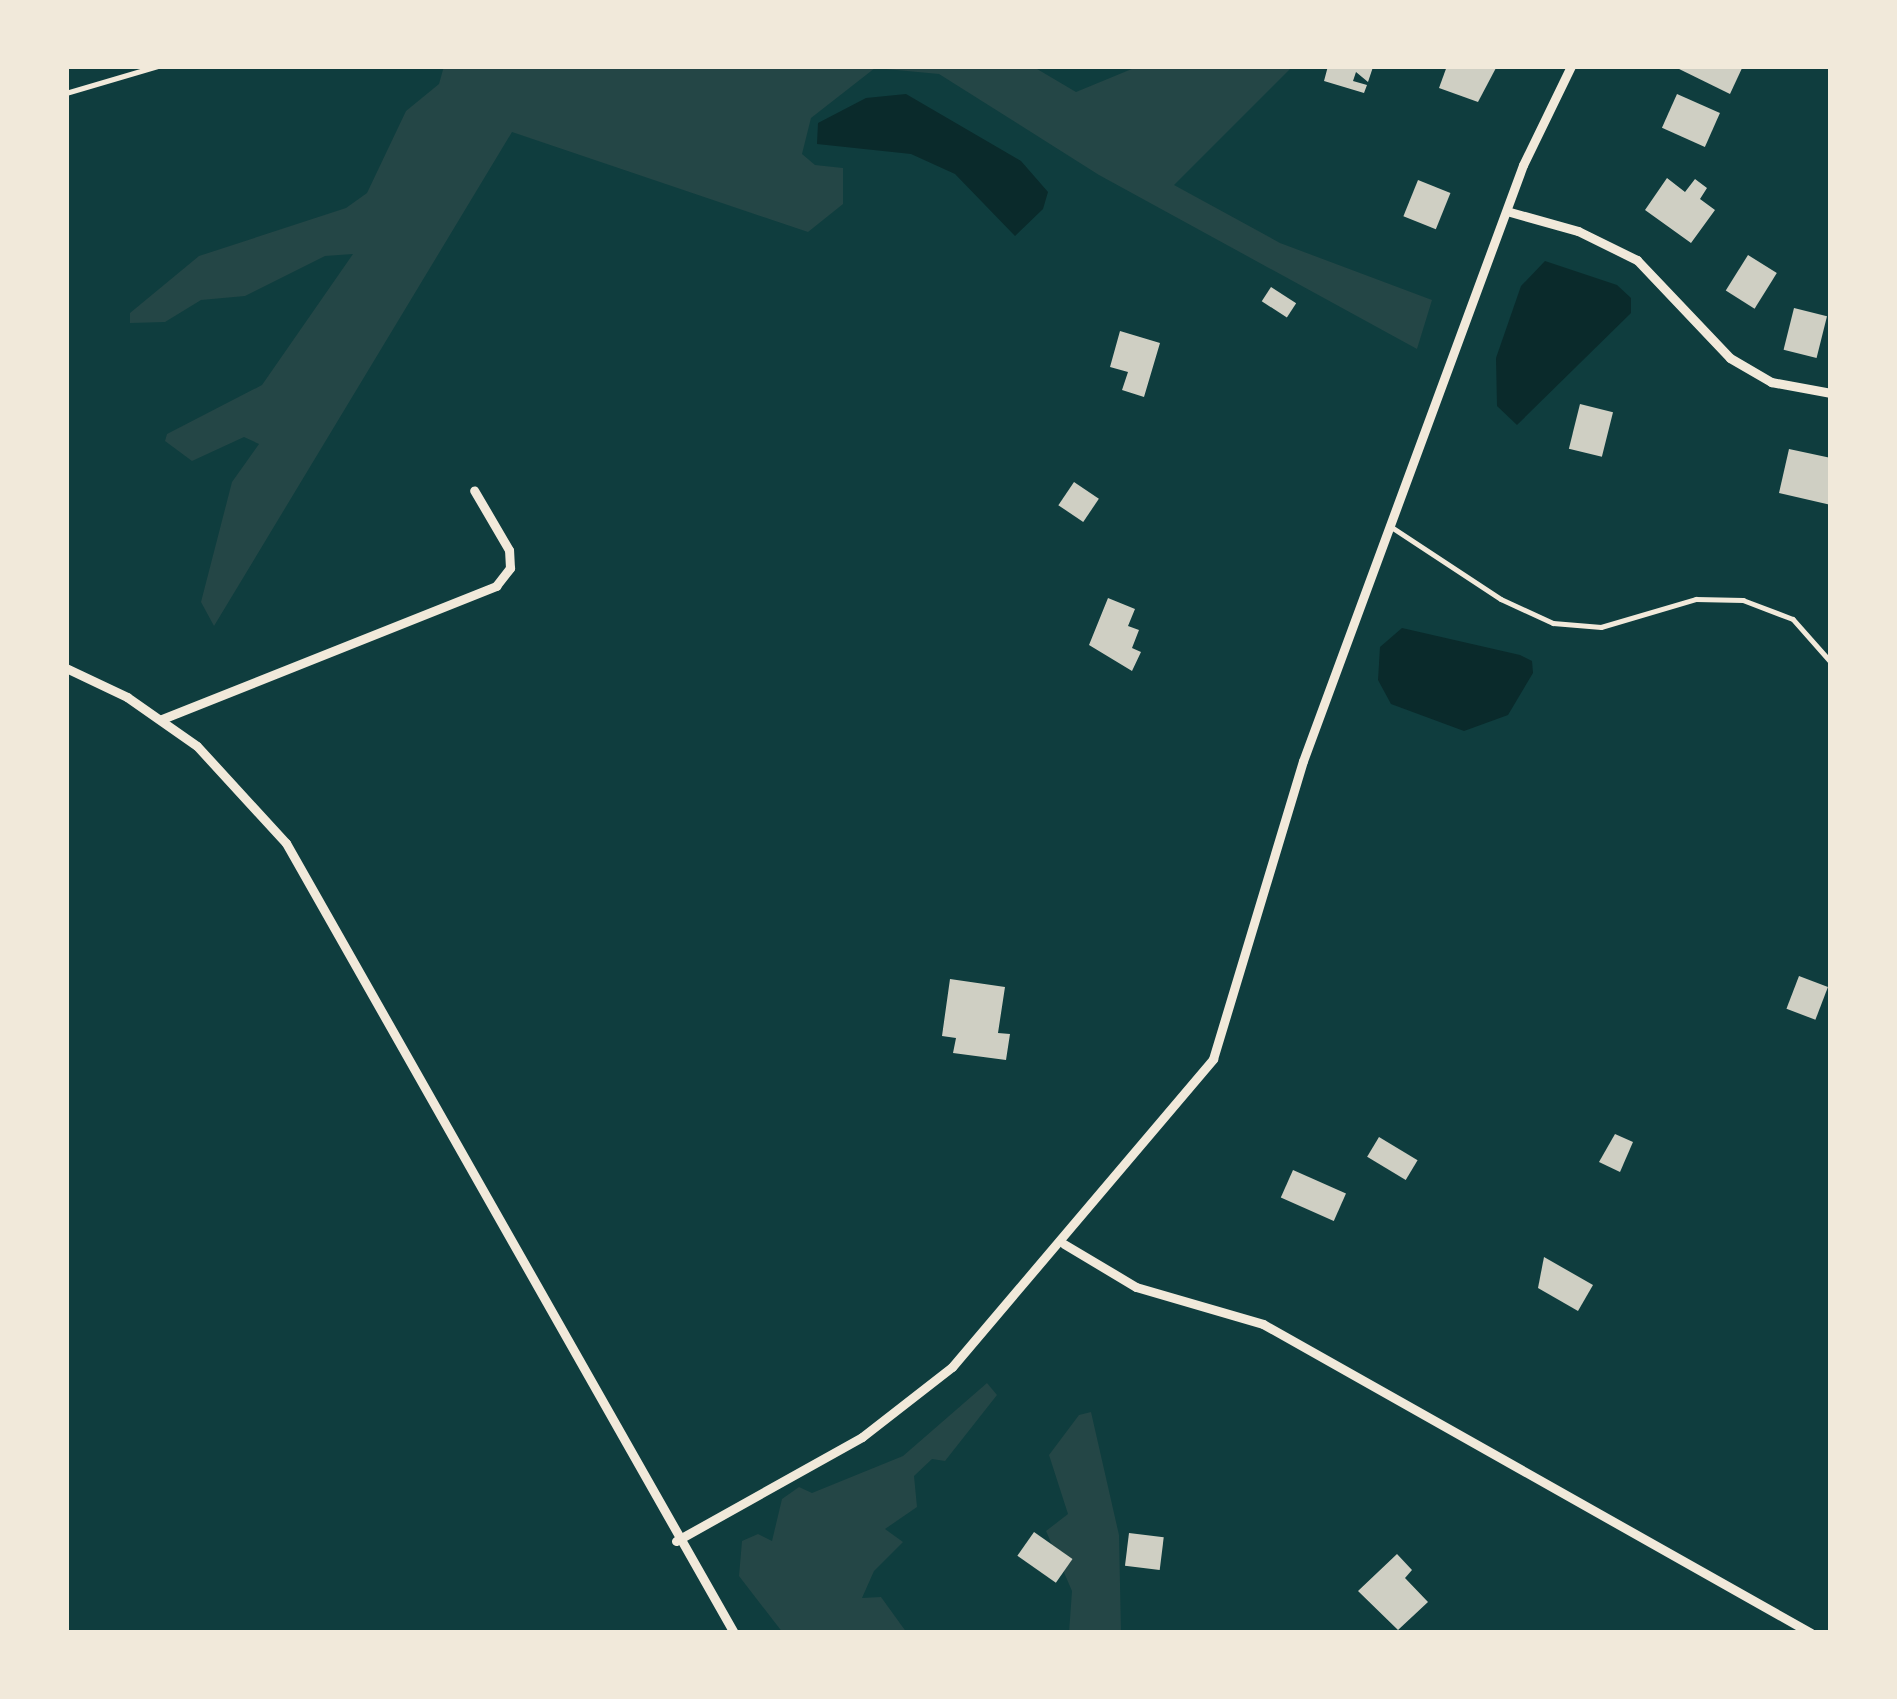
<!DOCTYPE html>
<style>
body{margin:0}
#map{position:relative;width:1897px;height:1699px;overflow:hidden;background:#0f3d3e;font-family:"Playfair Display",serif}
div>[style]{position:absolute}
.green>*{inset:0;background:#244646}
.water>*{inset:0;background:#0a2a2b}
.building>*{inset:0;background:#cfcfc3;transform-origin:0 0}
.service>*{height:4.5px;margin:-2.25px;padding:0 2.25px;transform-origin:2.25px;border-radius:2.25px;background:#f1e9da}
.minor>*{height:9px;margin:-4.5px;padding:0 4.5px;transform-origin:4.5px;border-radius:4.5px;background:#f1e9da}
span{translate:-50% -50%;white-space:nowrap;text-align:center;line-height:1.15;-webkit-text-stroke:12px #f1e9da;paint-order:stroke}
.frame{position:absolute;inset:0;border:69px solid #f1e9da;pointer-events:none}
</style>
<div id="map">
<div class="green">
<div style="clip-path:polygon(444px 66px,1032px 66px,1076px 92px,1139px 66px,1293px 66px,1174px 185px,1280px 243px,1432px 300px,1417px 349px,1099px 175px,939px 74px,875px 68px,811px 118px,802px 154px,815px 165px,843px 168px,843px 204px,808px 232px,512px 132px,214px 626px,201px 602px,232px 482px,259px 444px,244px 437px,192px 461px,165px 441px,167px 434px,262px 385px,353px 254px,325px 256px,245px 296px,201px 300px,165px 322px,130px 323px,130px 313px,199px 256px,346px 208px,367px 193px,406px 111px,439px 84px)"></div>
<div style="clip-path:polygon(987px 1383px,997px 1395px,945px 1461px,932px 1459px,914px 1476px,917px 1507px,885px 1529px,903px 1542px,874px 1571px,862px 1598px,881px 1597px,907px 1633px,783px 1633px,739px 1576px,742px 1541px,758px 1534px,772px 1541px,782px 1499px,799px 1487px,812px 1493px,903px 1456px)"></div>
<div style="clip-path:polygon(1091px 1412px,1119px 1535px,1121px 1633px,1069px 1633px,1072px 1591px,1046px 1531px,1068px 1514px,1049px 1455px,1079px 1415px)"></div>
</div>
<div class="water">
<div style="clip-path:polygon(906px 94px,1021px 161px,1048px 192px,1043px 209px,1015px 236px,955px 174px,911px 154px,817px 144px,818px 123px,866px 98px)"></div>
<div style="clip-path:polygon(1545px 261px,1617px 285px,1631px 298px,1631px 313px,1517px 425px,1497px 406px,1496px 358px,1521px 286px)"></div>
<div style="clip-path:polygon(1402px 628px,1520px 655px,1532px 661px,1533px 673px,1508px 715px,1464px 731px,1391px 704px,1378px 680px,1380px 647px)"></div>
</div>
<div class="building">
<div style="clip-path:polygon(1328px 66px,1373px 67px,1368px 82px,1356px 72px,1353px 81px,1367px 85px,1364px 93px,1324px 81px)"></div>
<div style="clip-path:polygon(1447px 66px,1497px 66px,1478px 102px,1439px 88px)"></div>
<div style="clip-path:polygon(1673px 66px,1743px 66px,1730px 94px)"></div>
<div style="left:1677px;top:94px;width:47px;height:37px;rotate:24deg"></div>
<div style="clip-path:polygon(1667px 178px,1685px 192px,1695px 179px,1707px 188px,1700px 199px,1715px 210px,1691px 243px,1645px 210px)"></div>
<div style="left:1418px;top:180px;width:35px;height:39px;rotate:22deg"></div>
<div style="left:1748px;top:255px;width:34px;height:42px;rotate:32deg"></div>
<div style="left:1271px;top:287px;width:30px;height:17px;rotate:33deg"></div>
<div style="left:1794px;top:308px;width:34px;height:43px;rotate:14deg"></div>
<div style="clip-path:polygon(1120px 331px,1160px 343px,1144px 397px,1122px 390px,1128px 372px,1110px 367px)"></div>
<div style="left:1580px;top:404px;width:34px;height:46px;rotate:14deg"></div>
<div style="clip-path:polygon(1789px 449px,1831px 458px,1831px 505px,1779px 493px)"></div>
<div style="left:1074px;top:482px;width:30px;height:28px;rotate:34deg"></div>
<div style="clip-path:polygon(1108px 598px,1135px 609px,1128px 626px,1139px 630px,1132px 648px,1141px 652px,1132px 671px,1089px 645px)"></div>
<div style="left:1799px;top:976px;width:31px;height:35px;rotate:21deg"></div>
<div style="clip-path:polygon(950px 979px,1005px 987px,998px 1033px,1010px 1034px,1006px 1060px,953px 1053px,956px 1038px,942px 1036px)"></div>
<div style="clip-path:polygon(1615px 1134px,1633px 1142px,1620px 1172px,1599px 1162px)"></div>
<div style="left:1379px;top:1137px;width:45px;height:23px;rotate:31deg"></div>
<div style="left:1293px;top:1170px;width:58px;height:30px;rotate:24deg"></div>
<div style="clip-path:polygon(1544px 1257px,1593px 1285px,1578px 1311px,1538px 1288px)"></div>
<div style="left:1034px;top:1532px;width:47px;height:29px;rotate:35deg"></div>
<div style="left:1129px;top:1533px;width:35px;height:33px;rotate:7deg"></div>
<div style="clip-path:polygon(1397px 1554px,1412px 1570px,1405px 1578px,1428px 1602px,1398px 1630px,1358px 1591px)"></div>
</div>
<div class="service">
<div style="left:66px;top:93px;width:96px;rotate:-16.4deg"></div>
<div style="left:1393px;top:528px;width:129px;rotate:33.3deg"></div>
<div style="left:1501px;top:599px;width:57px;rotate:24.8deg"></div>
<div style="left:1553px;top:623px;width:48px;rotate:4.8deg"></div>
<div style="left:1601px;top:627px;width:99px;rotate:-16.4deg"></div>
<div style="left:1696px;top:599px;width:47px;rotate:1.2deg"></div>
<div style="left:1743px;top:600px;width:53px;rotate:20.8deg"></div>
<div style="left:1793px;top:619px;width:57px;rotate:48.5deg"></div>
</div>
<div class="minor">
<div style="left:1510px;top:212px;width:71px;rotate:15.6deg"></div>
<div style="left:1578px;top:231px;width:66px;rotate:26.2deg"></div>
<div style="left:1637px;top:260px;width:135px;rotate:46.5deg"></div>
<div style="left:1730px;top:358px;width:48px;rotate:30.3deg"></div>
<div style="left:1771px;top:382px;width:61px;rotate:10.4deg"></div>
<div style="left:66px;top:668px;width:68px;rotate:25.4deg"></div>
<div style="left:127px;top:697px;width:85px;rotate:35deg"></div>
<div style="left:197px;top:746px;width:132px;rotate:47.5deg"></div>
<div style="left:286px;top:843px;width:908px;rotate:60.44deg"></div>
<div style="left:162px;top:719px;width:360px;rotate:-21.7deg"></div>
<div style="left:496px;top:586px;width:23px;rotate:-52deg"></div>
<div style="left:510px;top:568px;width:18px;rotate:-93deg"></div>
<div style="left:509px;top:550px;width:69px;rotate:-120.3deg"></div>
<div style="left:1064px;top:1244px;width:84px;rotate:30.8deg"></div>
<div style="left:1136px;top:1287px;width:132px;rotate:16.2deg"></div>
<div style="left:1263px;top:1324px;width:629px;rotate:29.42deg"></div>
<div style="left:676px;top:1541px;width:213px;rotate:-29.2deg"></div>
<div style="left:862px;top:1437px;width:114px;rotate:-37.9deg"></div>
<div style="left:952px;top:1367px;width:404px;rotate:-49.7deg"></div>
<div style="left:1213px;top:1059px;width:311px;rotate:-73.2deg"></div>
<div style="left:1303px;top:761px;width:635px;rotate:-69.74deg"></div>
<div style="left:1523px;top:165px;width:110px;rotate:-64.1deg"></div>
</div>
<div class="frame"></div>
</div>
